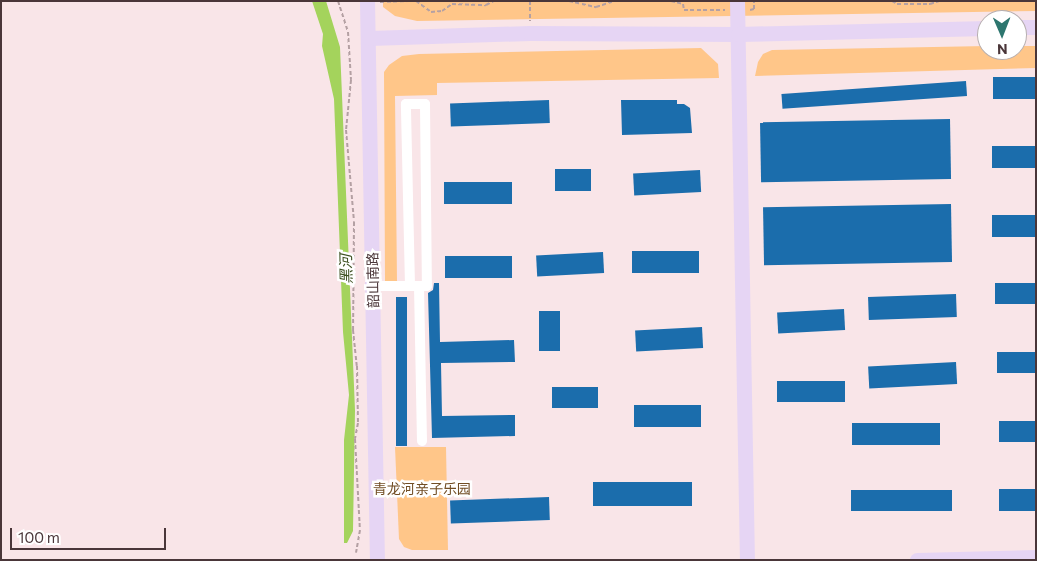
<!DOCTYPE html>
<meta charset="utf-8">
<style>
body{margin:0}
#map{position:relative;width:1037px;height:561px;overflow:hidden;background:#f9e5e8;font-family:Commissioner,"Noto Sans SC",sans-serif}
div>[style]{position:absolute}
.green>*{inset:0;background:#ffc689}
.water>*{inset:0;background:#a4d35c}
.building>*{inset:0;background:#1b6dac;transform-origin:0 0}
.path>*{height:2px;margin-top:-1px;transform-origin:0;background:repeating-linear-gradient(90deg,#b4a0a3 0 4px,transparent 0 6.5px)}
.street>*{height:10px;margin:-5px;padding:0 5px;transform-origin:5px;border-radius:5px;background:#fff}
.secondary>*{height:15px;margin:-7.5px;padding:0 7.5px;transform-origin:7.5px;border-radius:7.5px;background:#e6d5f4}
span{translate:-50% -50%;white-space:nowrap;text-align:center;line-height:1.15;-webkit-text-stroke:5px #fff;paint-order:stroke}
.street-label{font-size:14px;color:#4a3639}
.park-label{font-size:14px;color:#714d24}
.water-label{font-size:15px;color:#3e5122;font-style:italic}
.frame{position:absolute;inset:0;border:2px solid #4a3639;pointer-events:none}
.north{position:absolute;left:977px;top:10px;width:50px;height:50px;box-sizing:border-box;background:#fff;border:1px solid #b7afb0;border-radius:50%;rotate:179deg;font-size:14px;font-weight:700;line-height:20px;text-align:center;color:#4a3639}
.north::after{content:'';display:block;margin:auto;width:18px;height:22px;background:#2d766f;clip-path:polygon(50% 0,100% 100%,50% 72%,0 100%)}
.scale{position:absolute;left:10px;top:528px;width:156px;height:22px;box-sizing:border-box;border:2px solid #4a3639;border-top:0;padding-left:6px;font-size:15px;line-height:18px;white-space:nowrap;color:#4a3639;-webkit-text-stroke:4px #fff;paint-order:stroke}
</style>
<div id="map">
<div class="green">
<div style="clip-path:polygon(383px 1px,1036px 1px,1036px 11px,417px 21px,395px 16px,383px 7px)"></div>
<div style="clip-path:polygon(987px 46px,987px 50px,1017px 50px,1017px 46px,1036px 46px,1036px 68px,755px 76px,758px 62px,763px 54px,772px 50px)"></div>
<div style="clip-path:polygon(701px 48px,718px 64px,719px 78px,437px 83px,437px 95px,395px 96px,397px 281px,385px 281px,384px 72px,389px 65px,402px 56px,419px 54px)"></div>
<div style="clip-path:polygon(395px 447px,446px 447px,448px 550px,412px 550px,404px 547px,399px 539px)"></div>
</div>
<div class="water">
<div style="clip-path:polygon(312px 1px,326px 1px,340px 47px,355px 410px,353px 531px,347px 543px,344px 543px,344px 440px,349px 395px,343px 332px,334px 99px,322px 46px,323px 34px)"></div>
</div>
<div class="building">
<div style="left:1036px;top:77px;width:22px;height:43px;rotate:90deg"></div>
<div style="left:966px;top:81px;width:15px;height:185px;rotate:86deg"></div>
<div style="left:549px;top:100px;width:23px;height:99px;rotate:88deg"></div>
<div style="clip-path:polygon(621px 100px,677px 100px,677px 104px,684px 104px,690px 108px,692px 133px,622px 135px)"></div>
<div style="left:950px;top:119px;width:60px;height:190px;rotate:89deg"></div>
<div style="left:1036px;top:146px;width:22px;height:44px;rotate:90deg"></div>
<div style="left:591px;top:169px;width:22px;height:36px;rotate:90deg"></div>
<div style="left:700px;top:170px;width:22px;height:67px;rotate:87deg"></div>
<div style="left:512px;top:182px;width:22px;height:68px;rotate:90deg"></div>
<div style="left:951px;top:204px;width:58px;height:188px;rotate:89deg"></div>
<div style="left:1036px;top:215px;width:22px;height:44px;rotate:90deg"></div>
<div style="left:699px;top:251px;width:22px;height:67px;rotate:90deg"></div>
<div style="left:603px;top:252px;width:21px;height:67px;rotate:87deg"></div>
<div style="left:512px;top:256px;width:22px;height:67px;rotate:90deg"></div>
<div style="clip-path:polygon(434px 283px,439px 283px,440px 342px,514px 340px,515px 362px,441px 363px,442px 416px,515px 415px,515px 436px,432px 438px,428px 293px,433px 290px)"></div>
<div style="left:1036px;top:283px;width:21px;height:41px;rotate:90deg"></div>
<div style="left:956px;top:294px;width:23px;height:88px;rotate:88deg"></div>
<div style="left:396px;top:297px;width:11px;height:149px"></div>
<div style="left:844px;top:309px;width:21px;height:67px;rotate:87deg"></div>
<div style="left:539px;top:311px;width:21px;height:40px"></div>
<div style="left:702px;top:327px;width:21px;height:67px;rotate:87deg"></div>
<div style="left:1036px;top:352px;width:21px;height:39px;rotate:90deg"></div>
<div style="left:956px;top:362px;width:22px;height:88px;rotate:87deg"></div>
<div style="left:845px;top:381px;width:21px;height:68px;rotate:90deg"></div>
<div style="left:552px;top:387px;width:46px;height:21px"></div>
<div style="left:701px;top:405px;width:22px;height:67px;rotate:90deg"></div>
<div style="left:1036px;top:421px;width:21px;height:37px;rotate:90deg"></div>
<div style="left:940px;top:423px;width:22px;height:88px;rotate:90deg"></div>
<div style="left:692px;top:482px;width:24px;height:99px;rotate:90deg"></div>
<div style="left:1036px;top:489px;width:22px;height:37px;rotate:90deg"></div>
<div style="left:952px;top:490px;width:21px;height:101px;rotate:90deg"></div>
<div style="left:549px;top:497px;width:23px;height:99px;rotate:88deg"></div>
</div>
<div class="path">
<div style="left:338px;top:1px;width:33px;rotate:72deg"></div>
<div style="left:348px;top:32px;width:48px;rotate:86.4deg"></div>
<div style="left:351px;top:80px;width:50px;rotate:95.7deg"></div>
<div style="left:346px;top:130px;width:92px;rotate:85deg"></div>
<div style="left:354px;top:222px;width:108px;rotate:90.5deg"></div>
<div style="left:353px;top:330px;width:36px;rotate:84deg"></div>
<div style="left:357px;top:366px;width:57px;rotate:89deg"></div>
<div style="left:358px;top:423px;width:16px;rotate:101deg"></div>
<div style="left:355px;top:439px;width:91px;rotate:86.9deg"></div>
<div style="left:360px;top:530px;width:23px;rotate:100deg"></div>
<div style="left:530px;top:1px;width:20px;rotate:90deg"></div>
<div style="left:569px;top:1px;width:28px;rotate:13deg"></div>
<div style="left:596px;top:7px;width:20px;rotate:-18deg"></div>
<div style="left:671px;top:1px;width:12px;rotate:14deg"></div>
<div style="left:683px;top:4px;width:6px;rotate:81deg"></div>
<div style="left:684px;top:10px;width:41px"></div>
<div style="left:892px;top:1px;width:6px;rotate:31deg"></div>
<div style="left:897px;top:4px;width:33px"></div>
<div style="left:930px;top:4px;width:9px;rotate:-18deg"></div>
<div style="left:380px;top:2px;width:36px;rotate:-2deg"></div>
<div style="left:416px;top:1px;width:19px;rotate:36deg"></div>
<div style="left:431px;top:12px;width:11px;rotate:-5deg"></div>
<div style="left:442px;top:11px;width:12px;rotate:-35deg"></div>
<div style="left:452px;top:4px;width:34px;rotate:2deg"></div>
<div style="left:486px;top:5px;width:9px;rotate:-27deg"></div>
<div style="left:750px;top:10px;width:4px;rotate:-14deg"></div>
<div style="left:754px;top:9px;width:8px;rotate:-90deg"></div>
</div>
<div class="street">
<div style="left:373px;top:286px;width:46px"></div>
<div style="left:419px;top:286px;width:155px;rotate:88.9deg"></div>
<div style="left:410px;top:286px;width:182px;rotate:-91.3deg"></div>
<div style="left:406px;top:104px;width:19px"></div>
<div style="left:425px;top:104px;width:182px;rotate:89.4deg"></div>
<div style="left:427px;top:286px;width:8px;rotate:180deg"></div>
</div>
<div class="secondary">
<div style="left:367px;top:1px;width:559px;rotate:88.98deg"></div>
<div style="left:737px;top:1px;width:559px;rotate:88.98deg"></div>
<div style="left:1017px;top:27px;width:19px"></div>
<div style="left:369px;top:38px;width:161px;rotate:-1.8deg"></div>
<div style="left:530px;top:33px;width:208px;rotate:0.3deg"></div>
<div style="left:738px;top:34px;width:249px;rotate:-1.4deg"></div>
<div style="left:917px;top:560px;width:119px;rotate:-1.4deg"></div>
</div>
<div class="street-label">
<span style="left:373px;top:280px;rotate:-91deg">韶山南路</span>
</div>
<div class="park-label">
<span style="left:422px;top:489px">青龙河亲子乐园</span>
</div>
<div class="water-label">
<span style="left:346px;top:269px;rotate:-91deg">黑河</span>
</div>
<div class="frame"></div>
<div class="north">N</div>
<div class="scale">100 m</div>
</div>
